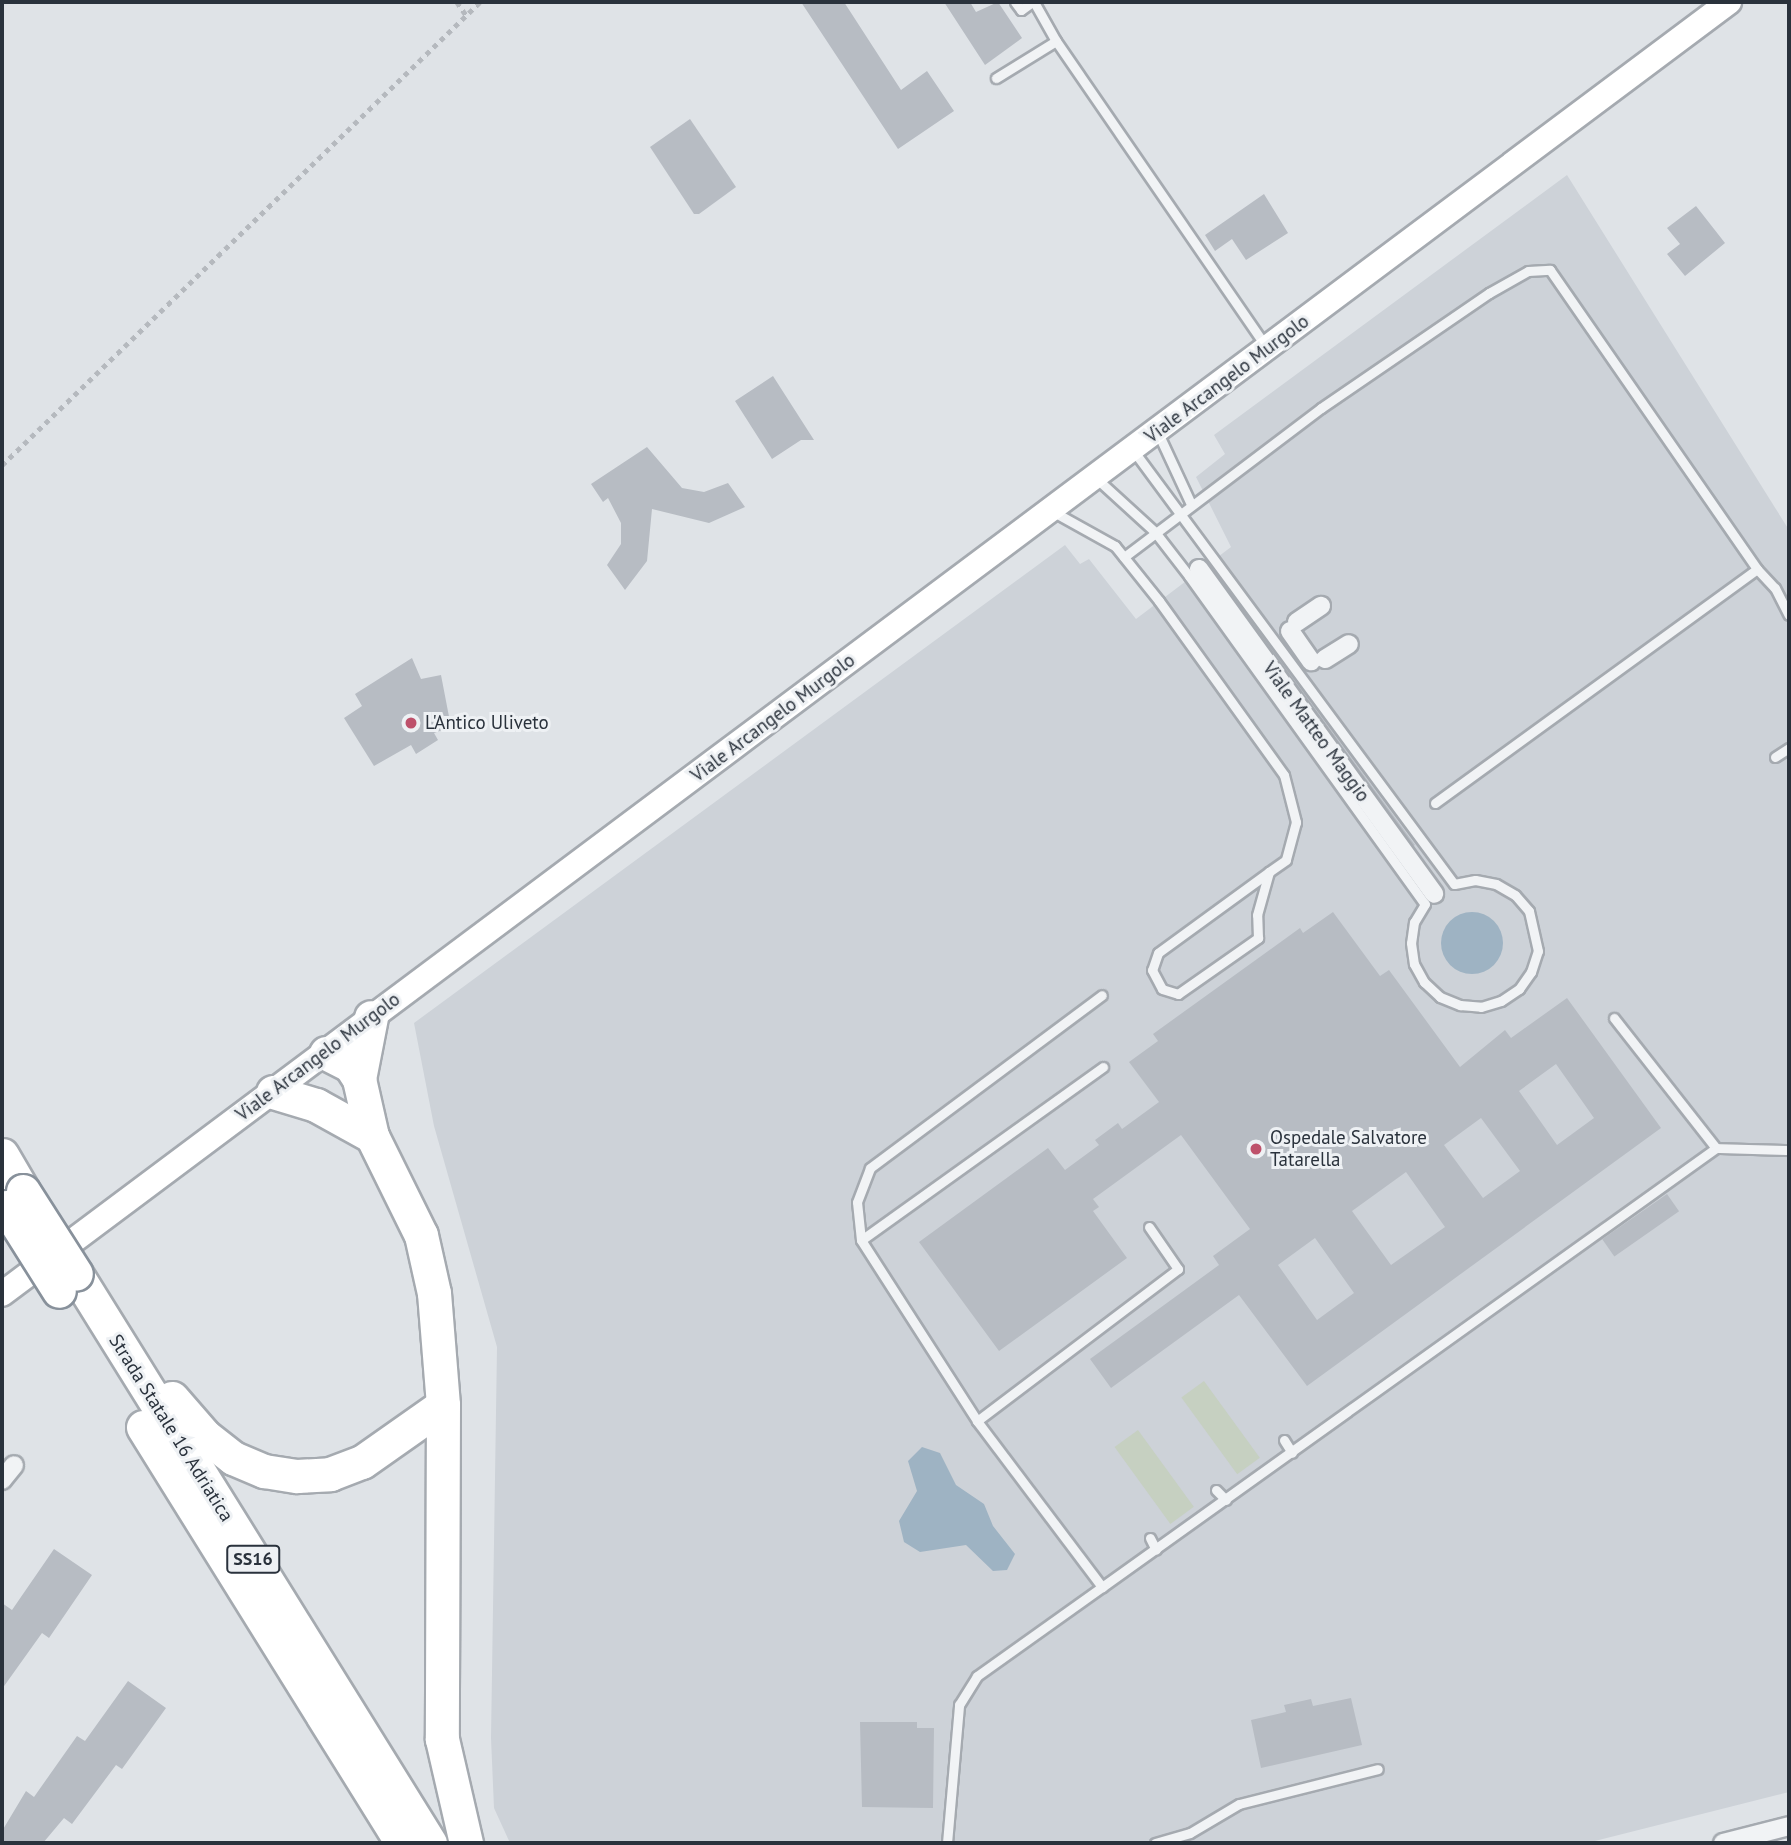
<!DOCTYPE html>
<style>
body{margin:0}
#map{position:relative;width:1791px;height:1845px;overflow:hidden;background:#dfe3e7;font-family:"PT Sans",sans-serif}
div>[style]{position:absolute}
.built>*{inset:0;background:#cdd2d8}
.green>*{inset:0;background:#c6d0c1;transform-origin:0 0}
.water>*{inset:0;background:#9eb3c3}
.round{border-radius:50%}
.building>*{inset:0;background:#b7bcc3;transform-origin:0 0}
.path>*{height:4.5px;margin-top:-2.25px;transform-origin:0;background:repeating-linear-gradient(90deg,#b5b9be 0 5px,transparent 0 10px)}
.roads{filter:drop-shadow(2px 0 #a5aab0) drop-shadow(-2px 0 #a5aab0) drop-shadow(0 2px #a5aab0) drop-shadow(0 -2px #a5aab0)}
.lane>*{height:9px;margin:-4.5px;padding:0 4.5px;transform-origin:4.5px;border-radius:4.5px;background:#f1f3f5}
.street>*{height:18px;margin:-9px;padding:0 9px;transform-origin:9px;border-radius:9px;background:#f1f3f5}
.secondary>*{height:24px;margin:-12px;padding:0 12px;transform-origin:12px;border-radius:12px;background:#fff}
.highway>*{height:33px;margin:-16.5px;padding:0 16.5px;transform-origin:16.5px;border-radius:16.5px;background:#fff}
.bridges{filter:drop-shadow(2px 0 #88919b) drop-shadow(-2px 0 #88919b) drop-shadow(0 2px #88919b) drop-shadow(0 -2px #88919b)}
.highway-bridge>*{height:33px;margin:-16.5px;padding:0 16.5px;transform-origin:16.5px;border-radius:16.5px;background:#fff}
.dots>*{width:19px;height:19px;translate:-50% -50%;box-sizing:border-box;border:4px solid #eef1f4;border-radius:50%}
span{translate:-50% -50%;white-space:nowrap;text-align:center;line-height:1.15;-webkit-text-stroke:6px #eef1f4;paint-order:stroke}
.shield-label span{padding:2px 5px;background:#eef1f4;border:2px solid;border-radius:5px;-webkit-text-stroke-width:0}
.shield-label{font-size:18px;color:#2a323c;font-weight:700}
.street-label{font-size:19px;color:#2a323c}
.poi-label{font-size:19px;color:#2a323c}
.left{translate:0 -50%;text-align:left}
.frame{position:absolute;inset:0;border:4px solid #2a323c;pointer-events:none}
</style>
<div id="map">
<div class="built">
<div style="clip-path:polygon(1567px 175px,1789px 530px,1789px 1792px,1587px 1843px,510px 1843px,494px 1808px,491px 1738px,497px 1347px,434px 1126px,414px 1023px,1065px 545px,1080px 564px,1089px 559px,1136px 619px,1231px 547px,1196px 477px,1225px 454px,1214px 435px)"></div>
</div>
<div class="green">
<div style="left:1204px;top:1381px;width:95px;height:28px;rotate:54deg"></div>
<div style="left:1138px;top:1430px;width:95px;height:29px;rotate:54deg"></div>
</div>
<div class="water">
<div class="round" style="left:1441px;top:912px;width:62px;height:62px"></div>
<div style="clip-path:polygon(922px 1447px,940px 1453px,956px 1485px,984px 1504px,993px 1526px,1015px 1554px,1007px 1570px,993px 1571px,966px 1545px,920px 1552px,904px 1542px,899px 1521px,917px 1491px,908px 1461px)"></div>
</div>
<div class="building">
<div style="clip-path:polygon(801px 2px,844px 2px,901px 90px,927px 71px,954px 111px,898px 149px)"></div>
<div style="clip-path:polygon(944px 2px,970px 2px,976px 12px,998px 2px,1022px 38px,985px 65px)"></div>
<div style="clip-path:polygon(690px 119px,736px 187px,699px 214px,694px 214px,650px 147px)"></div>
<div style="clip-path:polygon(1264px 194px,1288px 233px,1246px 260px,1232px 239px,1215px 251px,1205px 235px)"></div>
<div style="clip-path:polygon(1696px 206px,1725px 243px,1685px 276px,1667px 254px,1680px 244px,1667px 228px)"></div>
<div style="clip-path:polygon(773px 376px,814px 440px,801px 440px,772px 459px,735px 401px)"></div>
<div style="clip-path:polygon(647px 447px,682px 488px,704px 492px,728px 483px,745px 507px,709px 523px,652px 509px,647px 561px,625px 590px,607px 565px,621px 544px,621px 523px,608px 498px,603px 502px,591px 484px)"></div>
<div style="clip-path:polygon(1245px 613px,1415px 845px,1413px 846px)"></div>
<div style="clip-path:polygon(412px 658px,421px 679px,441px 675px,451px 727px,434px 733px,438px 740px,416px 754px,411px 745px,374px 766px,344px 718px,362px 706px,355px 694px)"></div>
<div style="clip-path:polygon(evenodd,1333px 912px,1380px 976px,1389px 970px,1460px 1067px,1505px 1030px,1511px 1038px,1567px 998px,1661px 1128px,1307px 1386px,1239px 1295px,1111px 1388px,1090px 1359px,1219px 1265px,1213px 1256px,1250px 1229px,1181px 1135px,1093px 1199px,1099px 1207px,1093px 1211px,1127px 1258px,999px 1351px,919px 1242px,1048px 1148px,1065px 1170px,1099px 1145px,1095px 1140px,1118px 1123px,1122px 1129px,1159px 1102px,1129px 1062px,1158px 1041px,1153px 1034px,1300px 928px,1303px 933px,1333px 912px,1556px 1064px,1594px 1118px,1557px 1145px,1519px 1091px,1556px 1064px,1333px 912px,1481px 1118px,1520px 1171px,1483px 1198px,1444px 1145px,1481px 1118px,1333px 912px,1406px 1172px,1445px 1227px,1391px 1265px,1352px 1211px,1406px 1172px,1333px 912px,1315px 1238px,1354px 1293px,1317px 1320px,1278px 1265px,1315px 1238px)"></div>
<div style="left:1667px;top:1194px;width:21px;height:79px;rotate:55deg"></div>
<div style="clip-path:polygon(54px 1549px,92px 1575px,49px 1638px,42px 1633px,2px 1689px,2px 1603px,12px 1610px)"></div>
<div style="clip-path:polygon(128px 1681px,166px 1708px,122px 1769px,116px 1765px,72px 1824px,64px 1818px,43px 1843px,2px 1843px,2px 1831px,26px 1791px,34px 1797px,77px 1736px,85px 1741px)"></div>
<div style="clip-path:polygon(1351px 1698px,1362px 1745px,1261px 1768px,1251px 1720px,1286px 1712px,1284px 1705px,1311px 1699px,1313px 1706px)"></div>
<div style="clip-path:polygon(860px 1722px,917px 1722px,917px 1728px,934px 1728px,933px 1808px,862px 1807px)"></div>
</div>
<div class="path">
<div style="left:457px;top:2px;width:16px;rotate:55deg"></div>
<div style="left:2px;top:465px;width:665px;rotate:-44.09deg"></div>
</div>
<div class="roads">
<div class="lane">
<div style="left:1015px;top:2px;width:10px;rotate:53deg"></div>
<div style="left:1021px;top:10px;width:14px;rotate:-36deg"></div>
<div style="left:1034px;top:2px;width:45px;rotate:60.6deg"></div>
<div style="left:1056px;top:41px;width:371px;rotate:55.5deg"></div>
<div style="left:996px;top:78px;width:70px;rotate:-31.7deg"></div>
<div style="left:1158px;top:433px;width:78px;rotate:65.1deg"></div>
<div style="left:1097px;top:479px;width:79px;rotate:42.4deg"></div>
<div style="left:1155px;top:532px;width:56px;rotate:52.3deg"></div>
<div style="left:1189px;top:576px;width:404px;rotate:54.3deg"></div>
<div style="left:1425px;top:904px;width:21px;rotate:121deg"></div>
<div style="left:1414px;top:922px;width:21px;rotate:98deg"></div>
<div style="left:1411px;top:943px;width:21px;rotate:82deg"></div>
<div style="left:1414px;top:964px;width:21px;rotate:61deg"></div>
<div style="left:1424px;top:982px;width:22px;rotate:43deg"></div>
<div style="left:1440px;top:997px;width:22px;rotate:22deg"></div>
<div style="left:1460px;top:1005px;width:21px;rotate:5deg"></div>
<div style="left:1481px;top:1007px;width:21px;rotate:-17deg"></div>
<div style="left:1501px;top:1001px;width:22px;rotate:-34deg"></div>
<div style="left:1519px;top:989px;width:21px;rotate:-55deg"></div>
<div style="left:1531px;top:972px;width:22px;rotate:-72deg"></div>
<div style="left:1538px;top:951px;width:41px;rotate:-102.7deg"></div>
<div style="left:1529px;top:911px;width:21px;rotate:-131deg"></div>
<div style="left:1515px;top:895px;width:22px;rotate:-150deg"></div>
<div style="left:1496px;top:884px;width:21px;rotate:-169deg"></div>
<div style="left:1475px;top:880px;width:21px;rotate:169deg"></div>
<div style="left:1454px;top:884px;width:540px;rotate:-126.49deg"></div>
<div style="left:1052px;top:511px;width:72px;rotate:29.1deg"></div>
<div style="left:1115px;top:546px;width:70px;rotate:51.3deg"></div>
<div style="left:1159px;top:601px;width:214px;rotate:54.3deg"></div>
<div style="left:1284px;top:775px;width:49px;rotate:75.7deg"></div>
<div style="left:1296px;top:822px;width:39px;rotate:105deg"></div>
<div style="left:1286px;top:860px;width:21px;rotate:145deg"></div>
<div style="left:1269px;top:872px;width:137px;rotate:143.9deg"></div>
<div style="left:1158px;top:953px;width:18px;rotate:109deg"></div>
<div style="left:1152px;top:970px;width:21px;rotate:62deg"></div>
<div style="left:1162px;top:989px;width:17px;rotate:17deg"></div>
<div style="left:1178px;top:994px;width:98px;rotate:-35deg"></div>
<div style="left:1258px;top:938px;width:23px;rotate:-92deg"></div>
<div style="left:1257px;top:915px;width:45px;rotate:-74.4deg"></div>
<div style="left:1124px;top:557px;width:247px;rotate:-37.1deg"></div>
<div style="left:1321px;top:408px;width:204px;rotate:-34.4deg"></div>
<div style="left:1489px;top:293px;width:45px;rotate:-29.4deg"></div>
<div style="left:1528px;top:271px;width:22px;rotate:-3deg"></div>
<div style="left:1550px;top:270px;width:364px;rotate:55.3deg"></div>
<div style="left:1757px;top:569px;width:26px;rotate:47deg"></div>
<div style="left:1775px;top:588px;width:30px;rotate:63deg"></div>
<div style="left:1775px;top:757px;width:17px;rotate:-33deg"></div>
<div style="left:1435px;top:803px;width:398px;rotate:-36deg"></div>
<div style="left:1614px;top:1018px;width:165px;rotate:51.9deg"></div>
<div style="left:1103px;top:1067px;width:297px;rotate:144.4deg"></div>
<div style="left:861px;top:1240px;width:215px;rotate:57.3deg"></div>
<div style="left:977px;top:1421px;width:208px;rotate:53deg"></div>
<div style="left:1102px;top:1587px;width:755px;rotate:-35.56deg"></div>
<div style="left:1716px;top:1148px;width:73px;rotate:1.6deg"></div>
<div style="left:861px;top:1240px;width:38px;rotate:-96deg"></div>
<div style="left:857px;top:1202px;width:36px;rotate:-69deg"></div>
<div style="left:870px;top:1168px;width:289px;rotate:-36.7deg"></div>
<div style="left:977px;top:1421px;width:252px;rotate:-37.1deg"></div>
<div style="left:1178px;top:1269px;width:51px;rotate:-124.6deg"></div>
<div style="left:1284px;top:1440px;width:15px;rotate:58deg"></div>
<div style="left:1216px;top:1490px;width:14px;rotate:45deg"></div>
<div style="left:1150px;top:1538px;width:13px;rotate:63deg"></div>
<div style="left:947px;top:1843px;width:139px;rotate:-85deg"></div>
<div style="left:959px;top:1705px;width:34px;rotate:-58deg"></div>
<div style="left:977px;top:1676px;width:153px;rotate:-35.5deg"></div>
<div style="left:1155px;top:1843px;width:36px;rotate:-16deg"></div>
<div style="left:1190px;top:1833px;width:57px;rotate:-30.6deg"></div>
<div style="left:1239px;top:1804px;width:143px;rotate:-14.1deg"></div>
</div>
<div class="street">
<div style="left:1199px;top:569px;width:401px;rotate:54.1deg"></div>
<div style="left:1297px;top:622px;width:29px;rotate:-34deg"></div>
<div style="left:1290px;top:631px;width:37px;rotate:55deg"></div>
<div style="left:1325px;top:659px;width:28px;rotate:-32deg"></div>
<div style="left:2px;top:1480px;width:19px;rotate:-51deg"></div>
<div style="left:1723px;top:1843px;width:68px;rotate:-14.4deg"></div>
</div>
<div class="secondary">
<div style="left:2px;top:1294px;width:2157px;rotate:-36.8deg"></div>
</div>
<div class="highway">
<div style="left:326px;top:1053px;width:27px;rotate:27deg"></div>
<div style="left:350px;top:1065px;width:17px;rotate:57deg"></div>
<div style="left:359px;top:1079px;width:58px;rotate:77.2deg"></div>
<div style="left:372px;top:1136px;width:110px;rotate:63.7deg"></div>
<div style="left:421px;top:1235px;width:59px;rotate:77.4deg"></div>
<div style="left:434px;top:1293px;width:112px;rotate:85.4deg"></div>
<div style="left:443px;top:1405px;width:334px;rotate:90.2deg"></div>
<div style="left:442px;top:1739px;width:107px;rotate:77deg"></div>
<div style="left:359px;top:1079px;width:63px;rotate:-79deg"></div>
<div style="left:273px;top:1092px;width:45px;rotate:16.8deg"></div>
<div style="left:316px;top:1105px;width:64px;rotate:29deg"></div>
<div style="left:2px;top:1155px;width:42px;rotate:59.7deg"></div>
<div style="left:76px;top:1274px;width:670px;rotate:58.11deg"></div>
<div style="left:172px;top:1398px;width:50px;rotate:49deg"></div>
<div style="left:205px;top:1436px;width:36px;rotate:38deg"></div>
<div style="left:233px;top:1458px;width:34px;rotate:23deg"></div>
<div style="left:264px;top:1471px;width:33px;rotate:9deg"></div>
<div style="left:297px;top:1476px;width:33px;rotate:-3deg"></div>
<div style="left:330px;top:1474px;width:34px;rotate:-21deg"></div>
<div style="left:362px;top:1462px;width:99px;rotate:-35.1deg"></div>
<div style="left:143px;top:1427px;width:490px;rotate:58.1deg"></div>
</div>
</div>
<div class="bridges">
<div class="highway-bridge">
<div style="left:23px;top:1191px;width:98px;rotate:57.4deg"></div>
<div style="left:6px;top:1207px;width:99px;rotate:57.8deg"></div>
</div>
</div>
<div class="dots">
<div style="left:411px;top:723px;background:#be516b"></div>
<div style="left:1256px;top:1149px;background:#be516b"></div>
</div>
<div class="shield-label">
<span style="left:253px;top:1559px">SS16</span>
</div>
<div class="street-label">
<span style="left:1227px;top:379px;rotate:-37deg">Viale Arcangelo Murgolo</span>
<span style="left:773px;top:718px;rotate:-37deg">Viale Arcangelo Murgolo</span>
<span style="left:1316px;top:732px;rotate:54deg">Viale Matteo Maggio</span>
<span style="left:318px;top:1057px;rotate:-37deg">Viale Arcangelo Murgolo</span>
<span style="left:171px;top:1428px;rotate:58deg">Strada Statale 16 Adriatica</span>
</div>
<div class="poi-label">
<span class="left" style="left:425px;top:723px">L'Antico Uliveto</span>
<span class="left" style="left:1270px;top:1149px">Ospedale Salvatore<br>Tatarella</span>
</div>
<div class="frame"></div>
</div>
